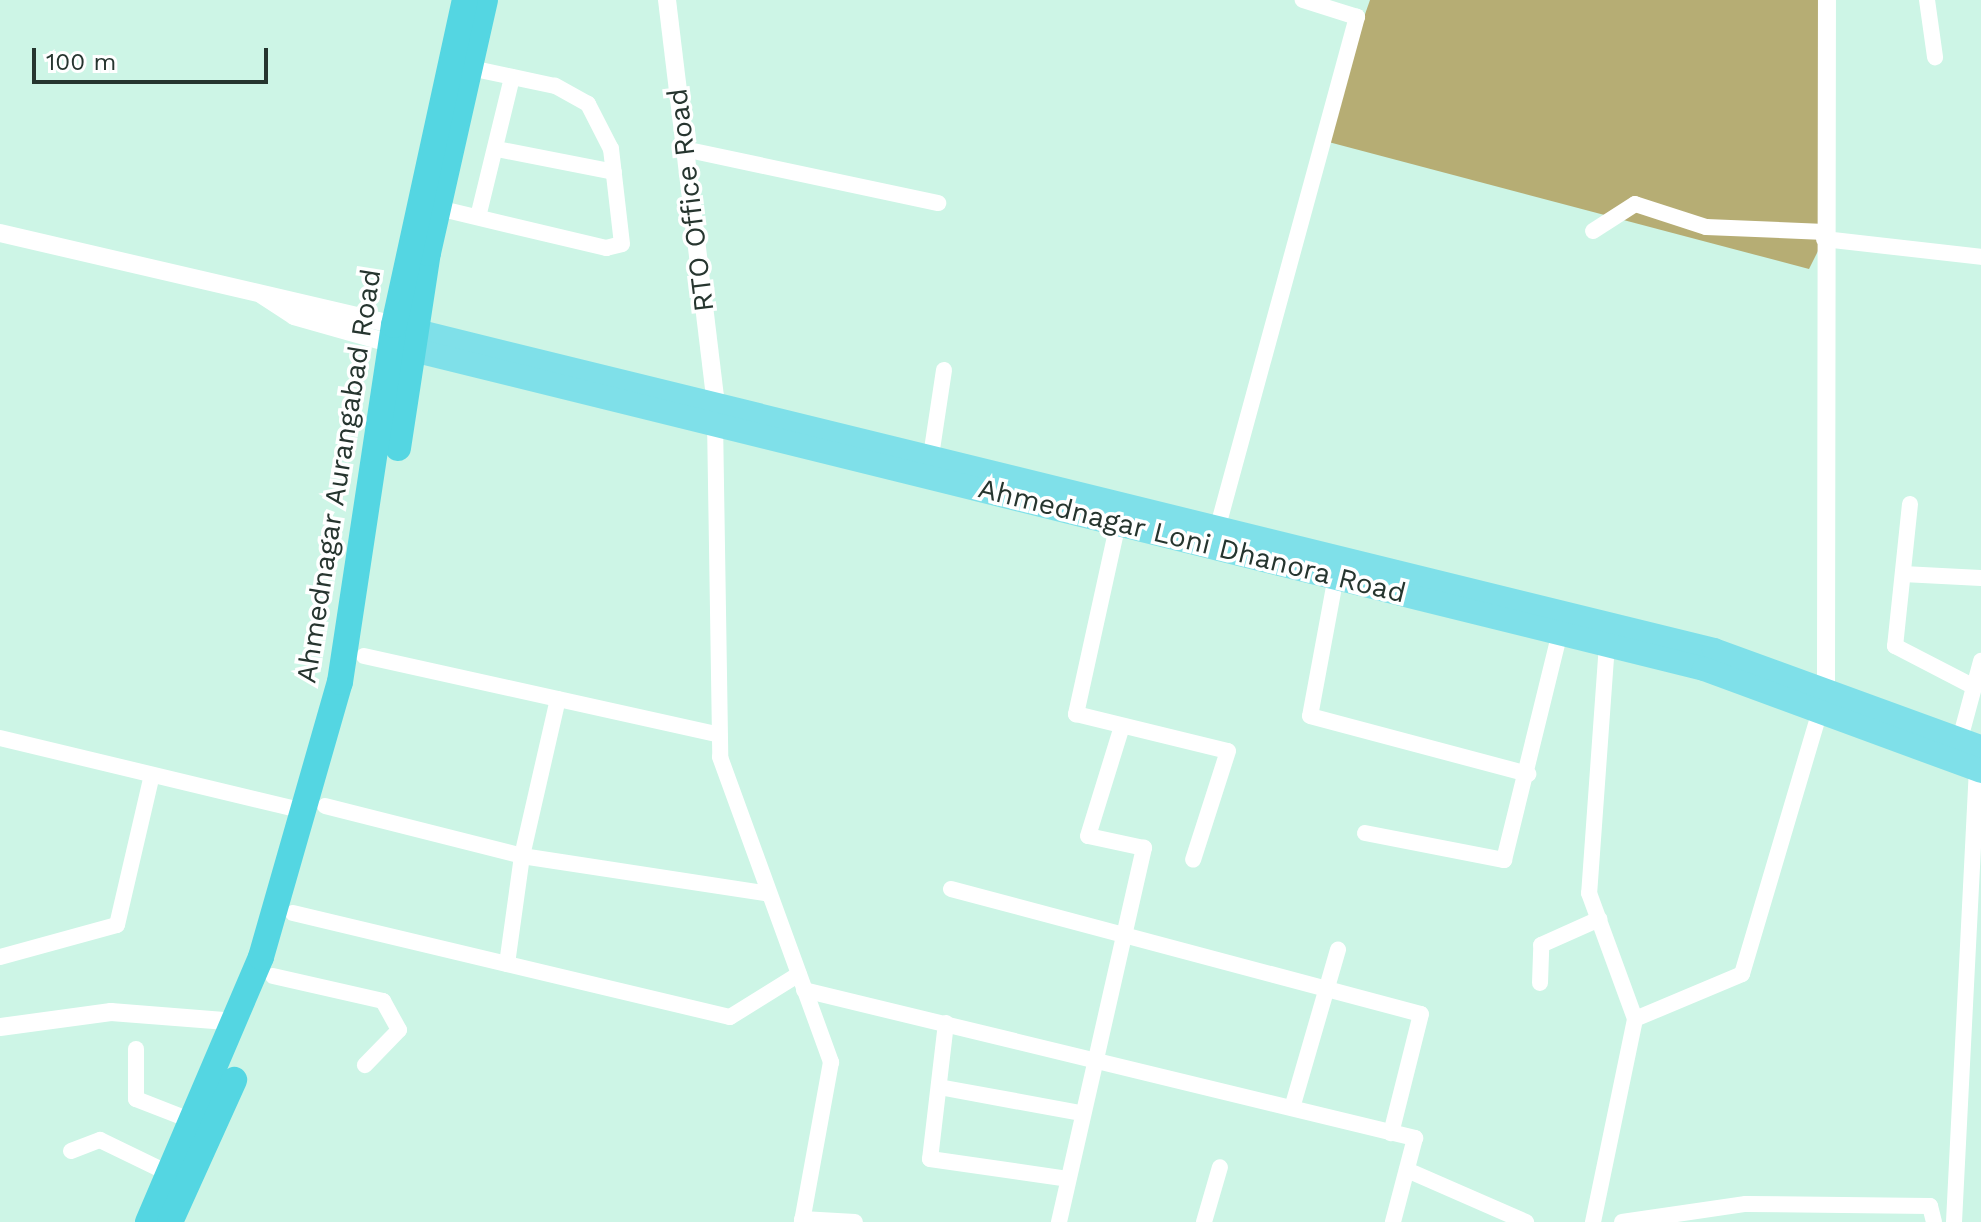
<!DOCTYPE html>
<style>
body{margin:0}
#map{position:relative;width:1981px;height:1222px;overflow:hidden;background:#cdf5e6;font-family:"Work Sans",sans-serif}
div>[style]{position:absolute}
.forest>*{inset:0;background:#b6ad74}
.minor>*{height:16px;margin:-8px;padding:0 8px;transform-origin:8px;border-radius:8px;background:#fff}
.tertiary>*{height:18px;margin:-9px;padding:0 9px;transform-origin:9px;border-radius:9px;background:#fff}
.primary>*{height:24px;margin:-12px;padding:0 12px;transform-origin:12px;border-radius:12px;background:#7fe0e9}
.trunk>*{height:26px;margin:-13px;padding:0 13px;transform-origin:13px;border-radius:13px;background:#54d6e2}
span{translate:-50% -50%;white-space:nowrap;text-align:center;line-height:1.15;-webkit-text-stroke:7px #fff;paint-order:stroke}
.street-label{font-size:28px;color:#26352f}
.scale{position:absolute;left:32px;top:48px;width:236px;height:36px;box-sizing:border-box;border:4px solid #26352f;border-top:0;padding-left:10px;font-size:24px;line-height:28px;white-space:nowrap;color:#26352f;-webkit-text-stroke:6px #fff;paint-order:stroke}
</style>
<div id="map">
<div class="forest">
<div style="clip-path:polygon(1370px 0,1830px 0,1824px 239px,1809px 269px,1321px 140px)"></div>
</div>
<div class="minor">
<div style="left:1927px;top:0;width:58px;rotate:82deg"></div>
<div style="left:497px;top:149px;width:119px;rotate:11.1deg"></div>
<div style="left:684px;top:149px;width:260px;rotate:12deg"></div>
<div style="left:438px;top:208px;width:173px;rotate:13.4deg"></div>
<div style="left:606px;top:248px;width:16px;rotate:-14deg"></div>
<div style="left:622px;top:244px;width:96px;rotate:-96.6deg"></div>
<div style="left:611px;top:149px;width:51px;rotate:-117.1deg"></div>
<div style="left:588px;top:104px;width:38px;rotate:-151deg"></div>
<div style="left:555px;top:86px;width:87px;rotate:-168deg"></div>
<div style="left:478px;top:217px;width:144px;rotate:-76.3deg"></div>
<div style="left:1593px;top:231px;width:50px;rotate:-32.7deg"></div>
<div style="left:1635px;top:204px;width:75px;rotate:17.9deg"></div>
<div style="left:1706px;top:227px;width:119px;rotate:2.4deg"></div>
<div style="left:1824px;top:239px;width:158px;rotate:6.5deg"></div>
<div style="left:715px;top:420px;width:337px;rotate:89.1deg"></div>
<div style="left:720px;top:757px;width:325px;rotate:70deg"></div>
<div style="left:831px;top:1062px;width:163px;rotate:100.3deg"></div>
<div style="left:931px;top:456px;width:87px;rotate:-81.4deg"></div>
<div style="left:1910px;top:504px;width:143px;rotate:96deg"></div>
<div style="left:1895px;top:646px;width:89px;rotate:27.4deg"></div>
<div style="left:1118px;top:523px;width:196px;rotate:102.4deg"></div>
<div style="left:1076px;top:714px;width:156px;rotate:13.7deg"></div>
<div style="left:1228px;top:751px;width:114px;rotate:107.8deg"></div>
<div style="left:1218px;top:526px;width:528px;rotate:-74.73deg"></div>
<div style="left:1357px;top:17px;width:57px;rotate:-162.5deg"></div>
<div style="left:1903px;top:574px;width:78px;rotate:2.9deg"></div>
<div style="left:1336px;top:576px;width:142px;rotate:100.5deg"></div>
<div style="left:1310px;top:716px;width:226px;rotate:14.9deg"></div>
<div style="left:1607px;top:644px;width:250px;rotate:94.1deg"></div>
<div style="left:1589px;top:893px;width:134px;rotate:69.9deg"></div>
<div style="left:364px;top:656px;width:364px;rotate:12.5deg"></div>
<div style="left:0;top:738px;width:314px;rotate:13.5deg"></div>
<div style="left:1960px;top:739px;width:81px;rotate:-74.9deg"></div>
<div style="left:325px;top:806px;width:203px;rotate:14.2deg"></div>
<div style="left:522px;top:856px;width:250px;rotate:8.7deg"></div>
<div style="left:1365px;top:833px;width:142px;rotate:11deg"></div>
<div style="left:1504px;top:860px;width:235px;rotate:-76.2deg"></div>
<div style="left:951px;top:889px;width:486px;rotate:14.9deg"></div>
<div style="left:1421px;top:1014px;width:123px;rotate:104.1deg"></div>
<div style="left:293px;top:913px;width:449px;rotate:13.4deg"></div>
<div style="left:730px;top:1017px;width:81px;rotate:-31.9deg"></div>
<div style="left:0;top:957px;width:121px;rotate:-15.3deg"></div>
<div style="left:117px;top:925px;width:154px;rotate:-76.9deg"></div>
<div style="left:507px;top:964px;width:109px;rotate:-82.1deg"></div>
<div style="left:522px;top:856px;width:161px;rotate:-77.1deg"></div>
<div style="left:273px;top:976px;width:113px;rotate:12.8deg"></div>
<div style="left:383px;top:1001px;width:33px;rotate:61deg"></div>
<div style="left:399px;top:1030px;width:49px;rotate:134.2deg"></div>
<div style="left:1540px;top:983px;width:38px;rotate:-88deg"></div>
<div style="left:1541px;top:945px;width:64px;rotate:-24.1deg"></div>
<div style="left:804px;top:990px;width:629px;rotate:13.62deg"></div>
<div style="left:1415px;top:1138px;width:87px;rotate:104.7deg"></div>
<div style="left:946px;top:1023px;width:137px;rotate:96.7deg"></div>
<div style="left:930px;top:1159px;width:139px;rotate:8.2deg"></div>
<div style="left:136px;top:1049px;width:50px;rotate:90deg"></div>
<div style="left:136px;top:1099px;width:63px;rotate:21.3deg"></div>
<div style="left:939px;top:1087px;width:144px;rotate:10.4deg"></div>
<div style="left:1292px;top:1108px;width:165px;rotate:-73.8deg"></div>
<div style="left:71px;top:1151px;width:31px;rotate:-21deg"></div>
<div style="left:100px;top:1140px;width:78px;rotate:25.9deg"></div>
<div style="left:1407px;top:1170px;width:130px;rotate:23.6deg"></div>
<div style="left:802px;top:1219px;width:53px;rotate:3.2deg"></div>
<div style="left:1059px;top:1222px;width:384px;rotate:-77.2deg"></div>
<div style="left:1144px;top:848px;width:57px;rotate:-167.9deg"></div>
<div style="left:1088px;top:836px;width:115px;rotate:-72.8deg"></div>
<div style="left:1204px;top:1222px;width:57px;rotate:-73.8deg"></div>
<div style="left:1593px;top:1222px;width:207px;rotate:-78.3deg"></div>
<div style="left:1635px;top:1019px;width:116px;rotate:-22.8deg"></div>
<div style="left:1742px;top:974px;width:277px;rotate:-73.5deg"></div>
<div style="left:1622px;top:1222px;width:125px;rotate:-8.3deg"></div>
<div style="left:1746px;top:1204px;width:184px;rotate:0.6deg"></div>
<div style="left:1930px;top:1206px;width:16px;rotate:76deg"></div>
<div style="left:1954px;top:1222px;width:454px;rotate:-87.1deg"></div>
</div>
<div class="tertiary">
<div style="left:667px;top:0;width:402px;rotate:83.1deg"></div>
<div style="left:0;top:233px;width:405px;rotate:13.1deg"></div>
<div style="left:262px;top:295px;width:38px;rotate:33deg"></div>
<div style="left:294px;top:316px;width:102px;rotate:15.9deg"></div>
<div style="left:1826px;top:688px;width:688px;rotate:-89.92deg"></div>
<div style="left:0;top:1027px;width:112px;rotate:-7.7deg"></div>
<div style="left:111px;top:1012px;width:126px;rotate:4.5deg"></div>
</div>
<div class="primary">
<div style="left:400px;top:327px;width:1353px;rotate:13.81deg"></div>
<div style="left:1714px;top:650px;width:284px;rotate:20deg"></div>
<div style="left:393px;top:345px;width:1350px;rotate:13.88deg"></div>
<div style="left:1704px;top:669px;width:295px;rotate:20.2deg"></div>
</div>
<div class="trunk">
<div style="left:398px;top:448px;width:197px;rotate:-81.3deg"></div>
<div style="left:428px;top:253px;width:259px;rotate:-77.3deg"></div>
<div style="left:148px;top:1222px;width:288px;rotate:-66.9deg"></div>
<div style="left:261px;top:957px;width:286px;rotate:-74deg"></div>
<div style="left:340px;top:682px;width:361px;rotate:-81.4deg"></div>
<div style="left:394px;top:325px;width:333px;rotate:-77.7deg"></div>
<div style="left:170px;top:1222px;width:156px;rotate:-65.7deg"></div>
</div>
<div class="street-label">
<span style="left:691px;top:200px;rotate:-97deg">RTO Office Road</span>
<span style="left:339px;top:476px;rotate:-81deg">Ahmednagar Aurangabad Road</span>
<span style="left:1192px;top:541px;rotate:14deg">Ahmednagar Loni Dhanora Road</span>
</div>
<div class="scale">100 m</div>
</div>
